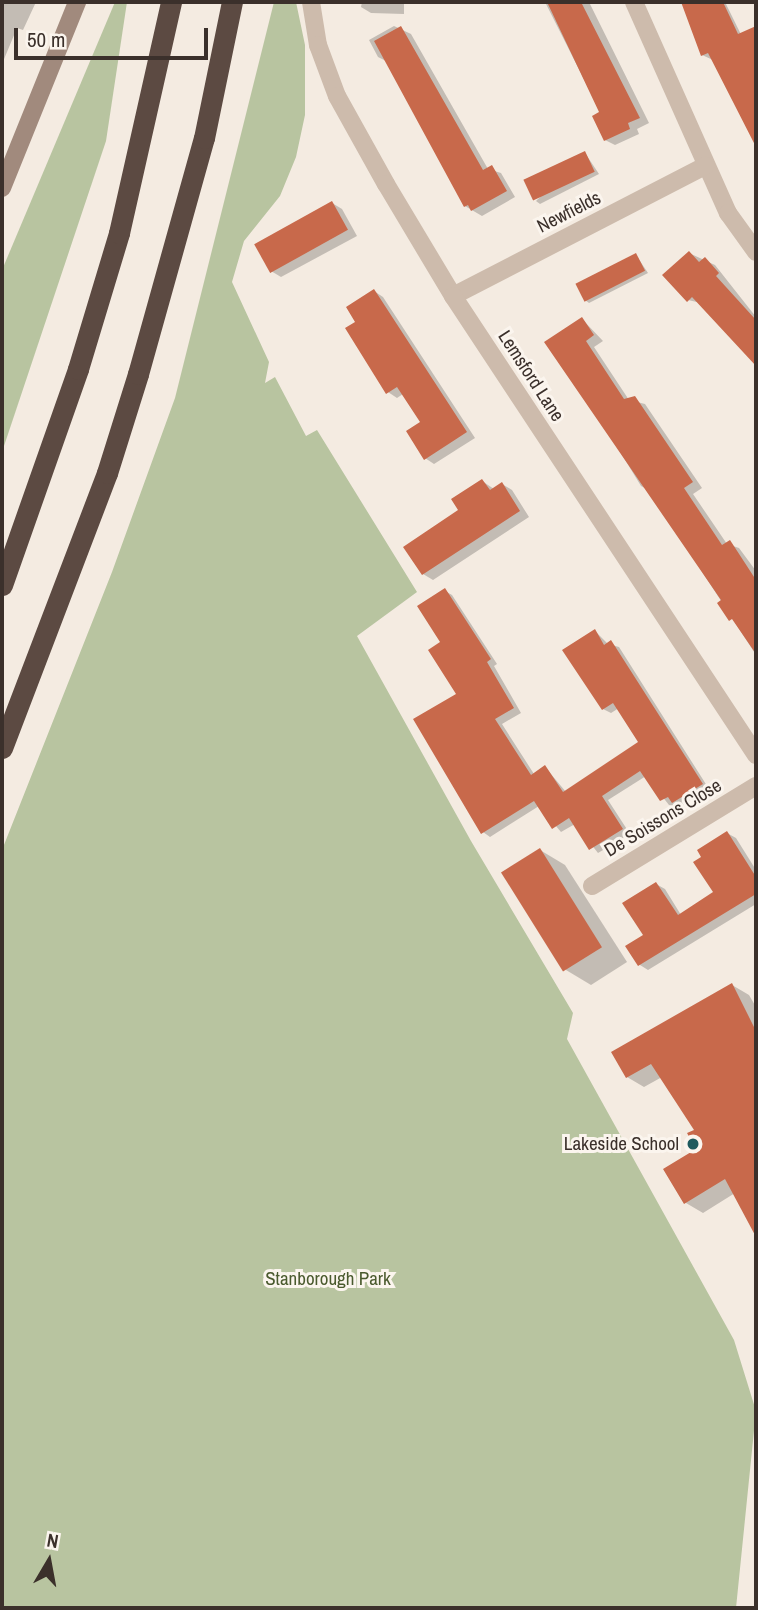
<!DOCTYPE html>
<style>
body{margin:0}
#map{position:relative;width:758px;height:1610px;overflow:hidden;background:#f4ebe1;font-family:"Archivo Narrow",sans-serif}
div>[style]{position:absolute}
.green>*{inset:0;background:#b8c4a0}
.shadow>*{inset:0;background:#0003}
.building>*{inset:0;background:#c8694b;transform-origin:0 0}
.minor>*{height:18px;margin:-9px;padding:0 9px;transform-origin:9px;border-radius:9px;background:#cdbbac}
.tertiary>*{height:18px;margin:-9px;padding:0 9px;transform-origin:9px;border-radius:9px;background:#cdbbac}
.secondary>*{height:18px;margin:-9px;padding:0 9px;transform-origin:9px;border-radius:9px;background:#a18a7d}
.motorway>*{height:21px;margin:-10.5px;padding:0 10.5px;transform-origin:10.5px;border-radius:10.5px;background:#5c4a42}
.dots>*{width:19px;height:19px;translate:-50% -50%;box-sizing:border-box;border:4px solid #fbf5ee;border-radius:50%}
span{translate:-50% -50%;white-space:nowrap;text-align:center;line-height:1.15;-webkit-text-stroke:6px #fbf5ee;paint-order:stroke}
.street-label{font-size:19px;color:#3b302b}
.poi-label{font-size:19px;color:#3b302b}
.right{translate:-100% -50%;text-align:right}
.park-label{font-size:19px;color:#4a5a2e}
.frame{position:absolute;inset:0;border:4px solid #3b302b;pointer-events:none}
.north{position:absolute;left:14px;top:1526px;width:70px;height:70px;-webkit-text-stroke:5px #fbf5ee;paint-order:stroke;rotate:10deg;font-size:19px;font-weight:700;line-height:28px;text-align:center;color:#3b302b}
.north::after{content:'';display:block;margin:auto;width:24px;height:32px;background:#3b302b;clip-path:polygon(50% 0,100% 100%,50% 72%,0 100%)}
.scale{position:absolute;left:14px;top:28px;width:194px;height:32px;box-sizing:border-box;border:4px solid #3b302b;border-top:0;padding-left:9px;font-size:21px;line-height:24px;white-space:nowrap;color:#3b302b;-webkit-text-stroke:5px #fbf5ee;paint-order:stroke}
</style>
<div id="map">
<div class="green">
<div style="clip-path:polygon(115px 2px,127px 2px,106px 141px,2px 452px,2px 270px)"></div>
<div style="clip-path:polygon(274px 2px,296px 2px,305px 45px,305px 115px,296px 157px,280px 196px,244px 241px,232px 282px,269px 362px,265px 383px,275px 377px,306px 436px,317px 430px,417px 592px,357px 636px,471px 841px,573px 1013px,567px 1039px,734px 1340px,756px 1411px,736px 1608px,2px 1608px,2px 850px,112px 572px,175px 398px)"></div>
</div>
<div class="shadow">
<div style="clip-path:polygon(2px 2px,36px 2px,23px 30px,17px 28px,2px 64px)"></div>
<div style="clip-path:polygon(362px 2px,404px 2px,404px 14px,371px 13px,361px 7px)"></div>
<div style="clip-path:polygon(545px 2px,589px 2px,649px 123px,637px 129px,639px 134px,615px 145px,605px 140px,601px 113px)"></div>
<div style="clip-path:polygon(682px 2px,725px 2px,756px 65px,756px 144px,713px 60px,702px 55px)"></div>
<div style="clip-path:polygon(394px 26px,411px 34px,488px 169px,501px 173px,515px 197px,482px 216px,465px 206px,388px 62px,378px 57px,369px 40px)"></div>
<div style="clip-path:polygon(585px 153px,599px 174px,540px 204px,536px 201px)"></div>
<div style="clip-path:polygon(332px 203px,342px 209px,357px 236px,281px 277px,271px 271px)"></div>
<div style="clip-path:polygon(689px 253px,715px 265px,756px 317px,756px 363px,701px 303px,688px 300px)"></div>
<div style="clip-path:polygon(636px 255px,648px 273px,589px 303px,585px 300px)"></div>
<div style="clip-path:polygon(374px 291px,383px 297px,475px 438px,434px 464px,425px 458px,422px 423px,403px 394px,397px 398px,388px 392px,357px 322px)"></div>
<div style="clip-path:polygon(582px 319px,603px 341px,594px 347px,629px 400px,645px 404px,702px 488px,693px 494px,727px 544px,739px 548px,756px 571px,756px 655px,650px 491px,641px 486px,586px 396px)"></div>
<div style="clip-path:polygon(482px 481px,494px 489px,502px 484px,512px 490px,529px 517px,433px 580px,423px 574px)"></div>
<div style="clip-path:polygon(445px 591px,452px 595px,497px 664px,494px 666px,521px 713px,502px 724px,534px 774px,545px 767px,566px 792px,641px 742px,619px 708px,611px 713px,603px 709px,595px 631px,608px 644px,619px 647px,709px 789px,681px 807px,669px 805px,646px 776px,608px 800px,630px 834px,598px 853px,575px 824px,561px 832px,539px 806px,490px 837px,483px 832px,459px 694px,443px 642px)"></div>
<div style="clip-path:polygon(727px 833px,736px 838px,756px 870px,756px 904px,648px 970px,640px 965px,628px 947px,645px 936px,656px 884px,665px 889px,681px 915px,715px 892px)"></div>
<div style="clip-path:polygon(540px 850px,565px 865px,627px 962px,591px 985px,566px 970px)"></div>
<div style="clip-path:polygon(732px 985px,749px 995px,756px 1007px,756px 1233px,735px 1193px,703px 1213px,686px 1203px,698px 1150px,697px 1130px,662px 1077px,644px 1087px,627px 1077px)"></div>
</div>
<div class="building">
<div style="clip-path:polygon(547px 2px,581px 2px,640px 118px,628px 123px,630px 129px,604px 141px,592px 116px,599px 112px)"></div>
<div style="clip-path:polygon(681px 2px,723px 2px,738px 34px,756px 26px,756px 147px,708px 53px,701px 56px)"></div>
<div style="clip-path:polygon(401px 26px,483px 170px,492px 165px,507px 191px,471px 211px,468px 205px,464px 207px,374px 41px)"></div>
<div style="left:585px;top:151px;width:23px;height:68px;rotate:65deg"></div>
<div style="left:332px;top:201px;width:33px;height:89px;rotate:61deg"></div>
<div style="clip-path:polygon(689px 251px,699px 262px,705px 257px,719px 273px,716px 276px,756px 320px,756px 366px,692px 297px,687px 302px,662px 275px)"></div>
<div style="left:636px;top:253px;width:20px;height:68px;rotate:63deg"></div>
<div style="clip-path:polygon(374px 289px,467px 432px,424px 460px,406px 431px,420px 422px,397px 387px,386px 394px,345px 328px,355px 322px,346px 307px)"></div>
<div style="clip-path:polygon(582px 317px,594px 335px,586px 341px,624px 399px,635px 396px,693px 482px,684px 488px,722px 545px,730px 540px,756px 580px,756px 654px,732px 619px,729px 621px,717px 603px,721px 600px,544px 342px)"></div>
<div style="clip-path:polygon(482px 479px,490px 490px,502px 482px,520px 511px,422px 575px,403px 547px,458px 510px,451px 499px)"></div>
<div style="clip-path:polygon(445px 588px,491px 659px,487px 662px,514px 708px,495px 719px,531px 775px,545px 765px,563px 792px,638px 742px,613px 703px,602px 710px,562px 650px,595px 629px,604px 645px,611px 640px,703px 784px,672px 803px,668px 797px,660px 801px,640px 771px,602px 796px,623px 829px,589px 850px,569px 818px,552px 829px,534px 801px,481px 834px,413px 719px,456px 694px,428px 650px,440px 642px,417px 606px)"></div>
<div style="clip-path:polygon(727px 831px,756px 877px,756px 894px,638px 966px,625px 946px,643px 935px,622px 903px,656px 882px,678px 915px,713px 892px,693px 862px,701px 857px,697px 850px)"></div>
<div style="left:540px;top:848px;width:117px;height:46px;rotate:58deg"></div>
<div style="clip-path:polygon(732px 983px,756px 1031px,756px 1237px,725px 1179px,684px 1204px,663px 1169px,696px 1149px,687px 1133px,694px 1130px,651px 1064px,626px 1078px,611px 1052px)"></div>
</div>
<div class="minor">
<div style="left:634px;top:2px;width:231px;rotate:66deg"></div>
<div style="left:728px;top:213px;width:48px;rotate:54.3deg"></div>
<div style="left:453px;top:296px;width:284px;rotate:-27.3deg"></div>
<div style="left:592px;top:886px;width:192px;rotate:-31.4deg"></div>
</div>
<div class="tertiary">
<div style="left:311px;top:2px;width:44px;rotate:80.8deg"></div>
<div style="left:318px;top:45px;width:54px;rotate:69.6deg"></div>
<div style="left:337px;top:96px;width:101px;rotate:60.9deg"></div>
<div style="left:386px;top:184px;width:131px;rotate:59.1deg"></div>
<div style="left:453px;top:296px;width:550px;rotate:56.57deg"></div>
</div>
<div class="secondary">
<div style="left:2px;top:188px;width:201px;rotate:-68deg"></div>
</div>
<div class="motorway">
<div style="left:2px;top:585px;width:229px;rotate:-70.6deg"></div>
<div style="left:78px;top:369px;width:142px;rotate:-73.2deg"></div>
<div style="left:119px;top:233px;width:237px;rotate:-77.3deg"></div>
<div style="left:2px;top:748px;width:294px;rotate:-69.1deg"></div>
<div style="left:107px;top:473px;width:104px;rotate:-72.6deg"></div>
<div style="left:138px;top:374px;width:245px;rotate:-74.4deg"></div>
<div style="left:204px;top:138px;width:139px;rotate:-78.4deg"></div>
</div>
<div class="dots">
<div style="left:693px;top:1144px;background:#1f5a5e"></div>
</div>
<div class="street-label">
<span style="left:569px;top:212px;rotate:-27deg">Newfields</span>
<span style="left:531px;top:376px;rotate:57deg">Lemsford Lane</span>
<span style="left:663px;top:818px;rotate:-31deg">De Soissons Close</span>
</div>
<div class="poi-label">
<span class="right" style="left:679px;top:1144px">Lakeside School</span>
</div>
<div class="park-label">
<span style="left:328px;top:1279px">Stanborough Park</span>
</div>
<div class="frame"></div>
<div class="north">N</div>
<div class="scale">50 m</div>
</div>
